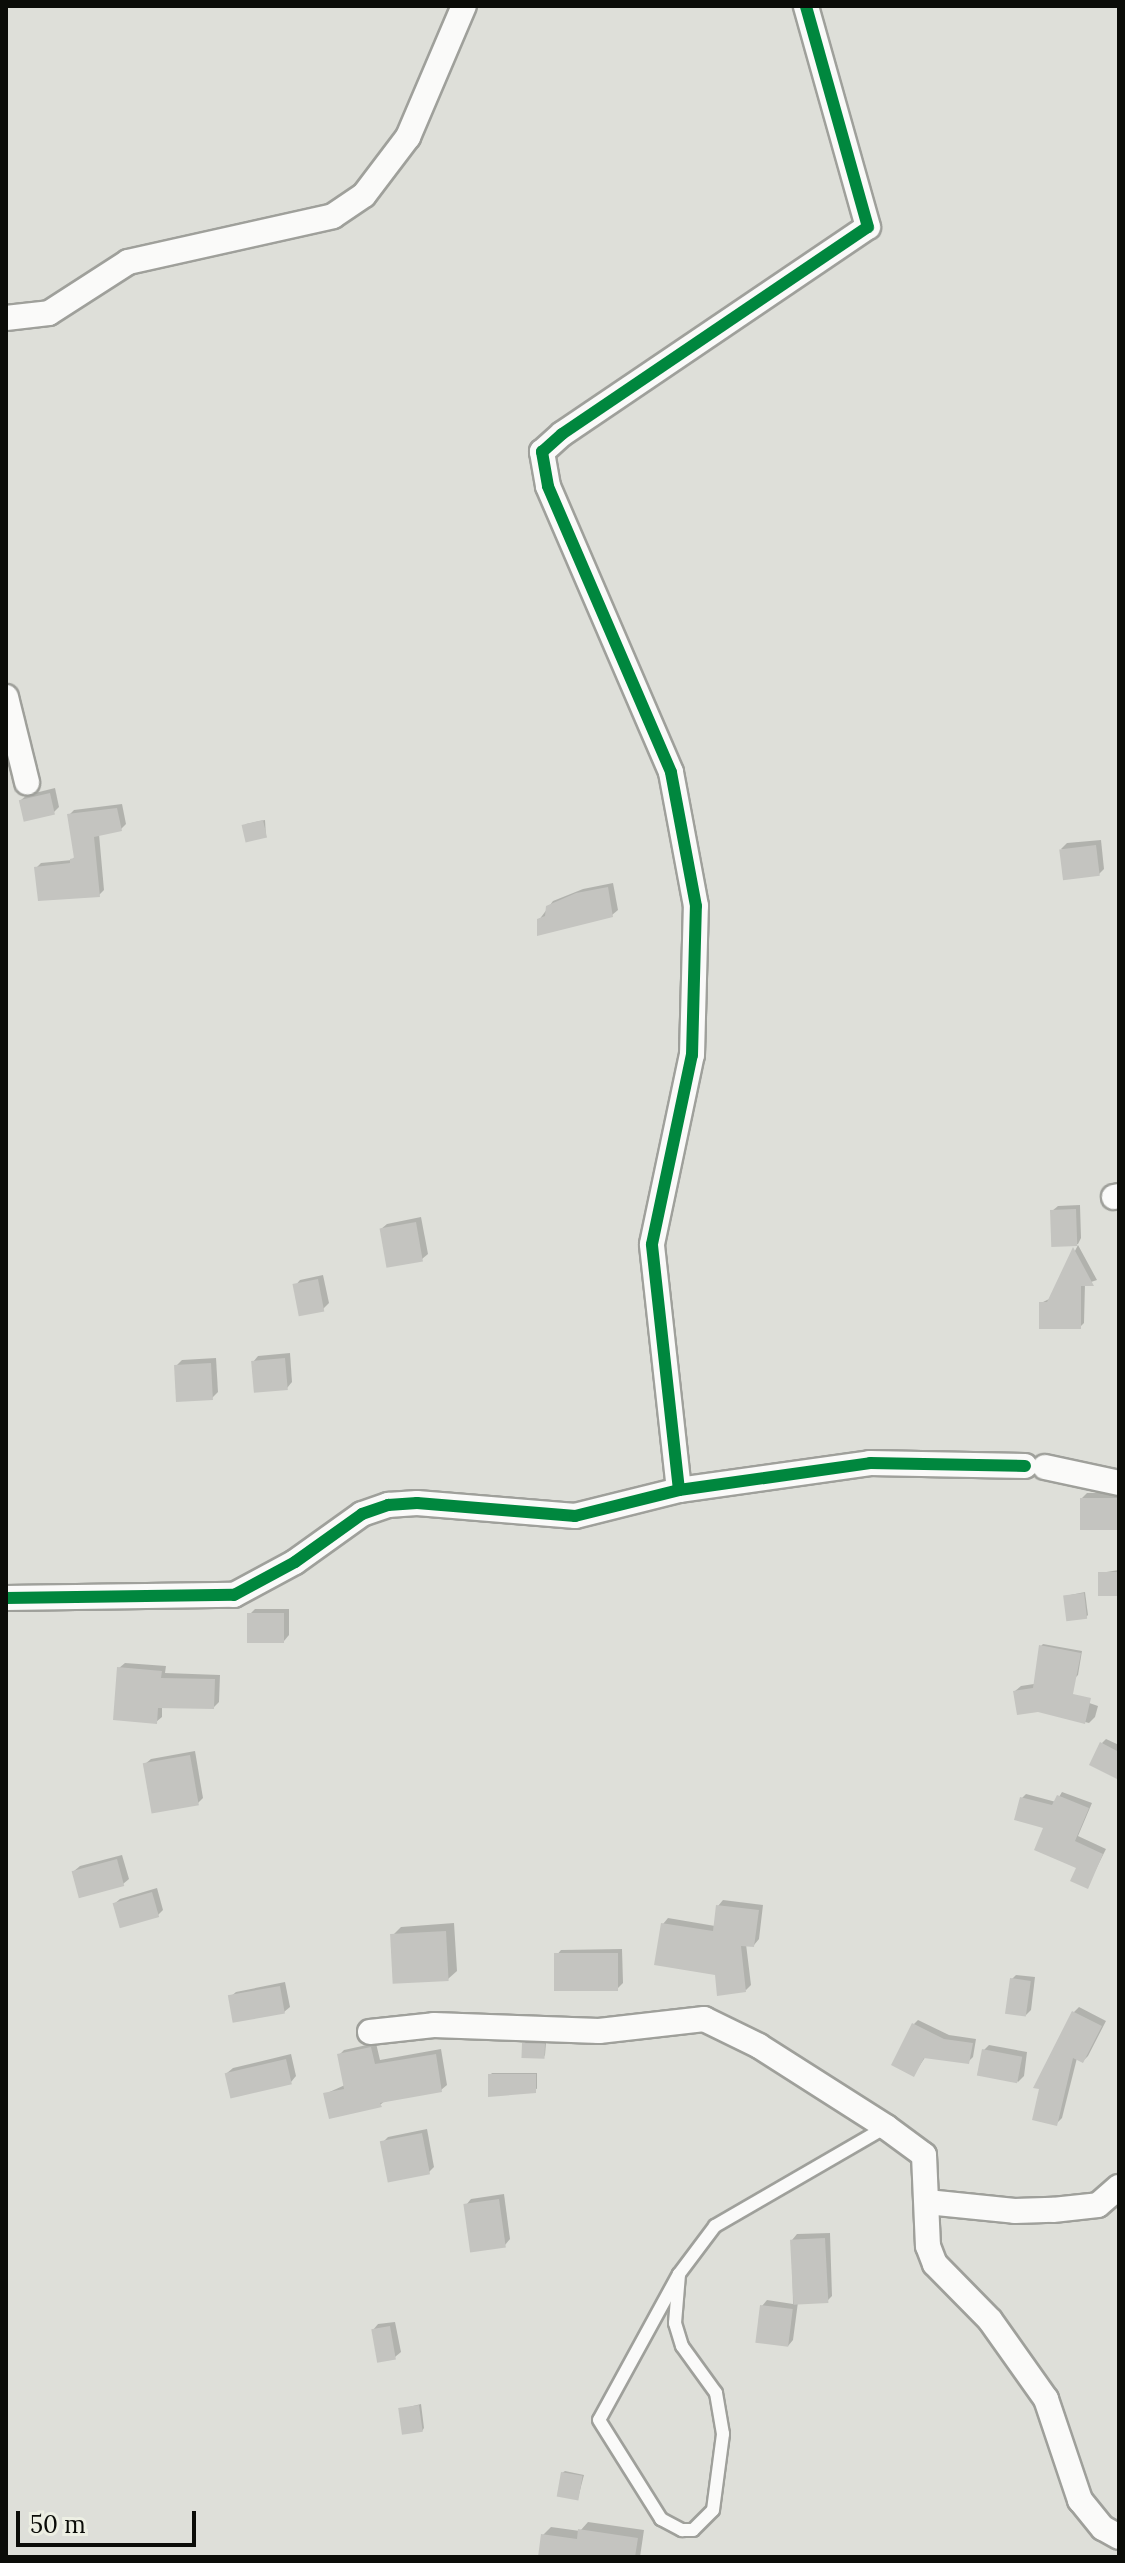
<!DOCTYPE html>
<style>
body{margin:0}
#map{position:relative;width:1125px;height:2563px;overflow:hidden;background:#dedfd9;font-family:Lora,serif}
div>[style]{position:absolute}
.shadow>*{inset:0;background:#0003}
.building>*{inset:0;background:#c4c4c0;transform-origin:0 0}
.roads{filter:drop-shadow(2px 0 #9fa09b) drop-shadow(-2px 0 #9fa09b) drop-shadow(0 2px #9fa09b) drop-shadow(0 -2px #9fa09b)}
.service>*{height:12px;margin:-6px;padding:0 6px;transform-origin:6px;border-radius:6px;background:#fafaf9}
.minor>*{height:24px;margin:-12px;padding:0 12px;transform-origin:12px;border-radius:12px;background:#fafaf9}
.cycleway>*{height:12px;margin:-6px;padding:0 6px;transform-origin:6px;border-radius:6px;background:#00873e}
span{translate:-50% -50%;white-space:nowrap;text-align:center;line-height:1.15;-webkit-text-stroke:6px #edefe3;paint-order:stroke}
.frame{position:absolute;inset:0;border:8px solid #0b0c08;pointer-events:none}
.scale{position:absolute;left:16px;top:2511px;width:180px;height:36px;box-sizing:border-box;border:4px solid #0b0c08;border-top:0;padding-left:10px;font-size:24px;line-height:28px;white-space:nowrap;color:#0b0c08;-webkit-text-stroke:6px #edefe3;paint-order:stroke}
</style>
<div id="map">
<div class="shadow">
<div style="clip-path:polygon(55px 788px,59px 807px,54px 812px,21px 800px,27px 795px)"></div>
<div style="clip-path:polygon(122px 804px,126px 824px,121px 829px,99px 834px,104px 890px,99px 895px,36px 868px,41px 863px,72px 860px,75px 856px,69px 815px,74px 810px)"></div>
<div style="clip-path:polygon(265px 820px,266px 837px,244px 826px,246px 824px)"></div>
<div style="clip-path:polygon(1101px 840px,1104px 869px,1099px 874px,1061px 849px,1067px 843px)"></div>
<div style="clip-path:polygon(613px 883px,618px 910px,612px 915px,539px 920px,553px 901px,583px 889px)"></div>
<div style="clip-path:polygon(1080px 1205px,1081px 1238px,1078px 1244px,1053px 1244px,1052px 1211px,1058px 1206px)"></div>
<div style="clip-path:polygon(421px 1217px,428px 1254px,422px 1259px,381px 1229px,387px 1224px)"></div>
<div style="clip-path:polygon(1078px 1245px,1097px 1280px,1085px 1284px,1084px 1323px,1080px 1327px,1041px 1303px,1051px 1298px)"></div>
<div style="clip-path:polygon(323px 1275px,329px 1303px,323px 1309px,295px 1286px,300px 1280px)"></div>
<div style="clip-path:polygon(290px 1353px,292px 1382px,287px 1388px,253px 1362px,258px 1356px)"></div>
<div style="clip-path:polygon(216px 1358px,218px 1392px,212px 1398px,176px 1366px,182px 1360px)"></div>
<div style="clip-path:polygon(1087px 1493px,1119px 1493px,1119px 1528px,1082px 1498px)"></div>
<div style="clip-path:polygon(1119px 1570px,1119px 1592px,1118px 1593px,1100px 1573px)"></div>
<div style="clip-path:polygon(1085px 1592px,1088px 1615px,1086px 1617px,1065px 1596px)"></div>
<div style="clip-path:polygon(255px 1609px,289px 1609px,289px 1635px,284px 1641px,249px 1615px)"></div>
<div style="clip-path:polygon(1043px 1644px,1082px 1651px,1078px 1675px,1076px 1677px,1041px 1646px)"></div>
<div style="clip-path:polygon(125px 1663px,166px 1666px,165px 1673px,220px 1675px,219px 1702px,214px 1707px,162px 1706px,162px 1717px,156px 1722px,119px 1668px)"></div>
<div style="clip-path:polygon(1034px 1684px,1098px 1706px,1095px 1717px,1089px 1723px,1038px 1710px,1015px 1691px,1021px 1686px)"></div>
<div style="clip-path:polygon(1106px 1739px,1119px 1745px,1119px 1777px,1102px 1743px)"></div>
<div style="clip-path:polygon(195px 1751px,203px 1798px,198px 1803px,145px 1764px,151px 1759px)"></div>
<div style="clip-path:polygon(1062px 1792px,1092px 1803px,1078px 1836px,1106px 1849px,1087px 1887px,1079px 1867px,1022px 1798px,1026px 1794px,1056px 1802px)"></div>
<div style="clip-path:polygon(122px 1855px,129px 1879px,123px 1884px,74px 1871px,80px 1866px)"></div>
<div style="clip-path:polygon(157px 1888px,163px 1910px,158px 1915px,114px 1904px,120px 1899px)"></div>
<div style="clip-path:polygon(723px 1900px,763px 1905px,759px 1939px,754px 1945px,746px 1944px,751px 1985px,746px 1990px,717px 1973px,663px 1924px,668px 1918px,715px 1926px,718px 1906px)"></div>
<div style="clip-path:polygon(454px 1923px,457px 1971px,448px 1979px,392px 1936px,401px 1927px)"></div>
<div style="clip-path:polygon(622px 1949px,623px 1983px,617px 1989px,556px 1956px,561px 1950px)"></div>
<div style="clip-path:polygon(1016px 1975px,1035px 1977px,1031px 2010px,1026px 2015px,1012px 1979px)"></div>
<div style="clip-path:polygon(285px 1982px,290px 2007px,284px 2012px,230px 1997px,236px 1992px)"></div>
<div style="clip-path:polygon(1079px 2007px,1106px 2021px,1088px 2056px,1083px 2061px,1077px 2058px,1062px 2118px,1057px 2123px,1074px 2012px)"></div>
<div style="clip-path:polygon(918px 2020px,949px 2035px,976px 2039px,973px 2057px,969px 2061px,926px 2056px,914px 2074px,914px 2024px)"></div>
<div style="clip-path:polygon(526px 2042px,546px 2043px,545px 2055px,543px 2058px,524px 2044px)"></div>
<div style="clip-path:polygon(376px 2043px,380px 2060px,441px 2049px,447px 2085px,441px 2090px,386px 2100px,380px 2105px,325px 2094px,345px 2085px,339px 2055px,344px 2050px)"></div>
<div style="clip-path:polygon(989px 2045px,1027px 2052px,1024px 2076px,1018px 2082px,984px 2050px)"></div>
<div style="clip-path:polygon(291px 2054px,296px 2076px,291px 2082px,227px 2073px,233px 2068px)"></div>
<div style="clip-path:polygon(492px 2073px,537px 2073px,537px 2089px,490px 2075px)"></div>
<div style="clip-path:polygon(427px 2129px,434px 2167px,429px 2172px,383px 2142px,388px 2137px)"></div>
<div style="clip-path:polygon(504px 2194px,510px 2239px,505px 2245px,466px 2205px,471px 2199px)"></div>
<div style="clip-path:polygon(830px 2233px,832px 2296px,827px 2301px,798px 2302px,793px 2340px,788px 2346px,762px 2306px,767px 2300px,793px 2304px,792px 2240px,797px 2234px)"></div>
<div style="clip-path:polygon(395px 2322px,401px 2352px,395px 2357px,373px 2330px,378px 2324px)"></div>
<div style="clip-path:polygon(421px 2404px,424px 2428px,422px 2431px,401px 2409px)"></div>
<div style="clip-path:polygon(565px 2471px,584px 2475px,578px 2498px,562px 2473px)"></div>
<div style="clip-path:polygon(588px 2522px,644px 2530px,640px 2557px,549px 2557px,543px 2535px,551px 2527px,580px 2531px)"></div>
</div>
<div class="building">
<div style="left:50px;top:793px;width:22px;height:32px;rotate:77deg"></div>
<div style="clip-path:polygon(117px 808px,122px 831px,94px 837px,100px 897px,38px 901px,34px 867px,70px 863px,70px 859px,74px 858px,67px 814px)"></div>
<div style="left:263px;top:820px;width:18px;height:22px;rotate:77deg"></div>
<div style="left:1096px;top:845px;width:31px;height:37px;rotate:83deg"></div>
<div style="clip-path:polygon(608px 887px,613px 917px,537px 936px,537px 919px,545px 916px,546px 906px,576px 893px)"></div>
<div style="left:1076px;top:1209px;width:37px;height:26px;rotate:88deg"></div>
<div style="left:416px;top:1222px;width:40px;height:37px;rotate:80deg"></div>
<div style="clip-path:polygon(1073px 1247px,1094px 1286px,1081px 1286px,1081px 1329px,1039px 1329px,1039px 1302px,1047px 1302px)"></div>
<div style="left:318px;top:1279px;width:33px;height:26px;rotate:79deg"></div>
<div style="left:285px;top:1358px;width:32px;height:34px;rotate:85deg"></div>
<div style="left:211px;top:1363px;width:37px;height:37px;rotate:87deg"></div>
<div style="left:1080px;top:1498px;width:39px;height:32px"></div>
<div style="left:1098px;top:1572px;width:20px;height:24px"></div>
<div style="left:1084px;top:1593px;width:26px;height:21px;rotate:83deg"></div>
<div style="left:284px;top:1613px;width:30px;height:37px;rotate:90deg"></div>
<div style="clip-path:polygon(1039px 1645px,1081px 1653px,1073px 1694px,1091px 1698px,1085px 1724px,1038px 1712px,1017px 1715px,1013px 1691px,1033px 1688px)"></div>
<div style="clip-path:polygon(117px 1667px,162px 1671px,161px 1678px,215px 1679px,214px 1709px,158px 1708px,157px 1724px,113px 1720px)"></div>
<div style="clip-path:polygon(1100px 1742px,1119px 1752px,1119px 1780px,1089px 1765px)"></div>
<div style="left:190px;top:1755px;width:51px;height:48px;rotate:80deg"></div>
<div style="clip-path:polygon(1057px 1795px,1089px 1808px,1075px 1841px,1103px 1854px,1088px 1889px,1070px 1881px,1076px 1868px,1034px 1850px,1043px 1828px,1014px 1820px,1020px 1797px,1052px 1805px)"></div>
<div style="left:117px;top:1859px;width:28px;height:47px;rotate:75deg"></div>
<div style="left:152px;top:1892px;width:26px;height:41px;rotate:74deg"></div>
<div style="clip-path:polygon(716px 1905px,759px 1910px,754px 1947px,741px 1946px,746px 1992px,717px 1996px,715px 1975px,654px 1965px,661px 1923px,713px 1931px)"></div>
<div style="left:446px;top:1931px;width:50px;height:56px;rotate:87deg"></div>
<div style="left:618px;top:1953px;width:38px;height:64px;rotate:90deg"></div>
<div style="left:1010px;top:1978px;width:21px;height:36px;rotate:8deg"></div>
<div style="left:280px;top:1986px;width:28px;height:53px;rotate:80deg"></div>
<div style="clip-path:polygon(1072px 2011px,1102px 2026px,1083px 2063px,1073px 2058px,1057px 2126px,1032px 2120px,1039px 2089px,1033px 2088px)"></div>
<div style="clip-path:polygon(912px 2023px,944px 2039px,973px 2043px,969px 2064px,924px 2058px,914px 2077px,891px 2065px)"></div>
<div style="left:522px;top:2043px;width:23px;height:15px;rotate:2deg"></div>
<div style="clip-path:polygon(371px 2047px,375px 2064px,436px 2054px,442px 2092px,380px 2103px,382px 2107px,329px 2119px,323px 2093px,344px 2089px,337px 2054px)"></div>
<div style="left:982px;top:2049px;width:41px;height:27px;rotate:11deg"></div>
<div style="left:286px;top:2059px;width:26px;height:63px;rotate:77deg"></div>
<div style="clip-path:polygon(488px 2074px,536px 2074px,536px 2093px,488px 2097px)"></div>
<div style="left:422px;top:2133px;width:42px;height:43px;rotate:79deg"></div>
<div style="left:499px;top:2199px;width:49px;height:36px;rotate:82deg"></div>
<div style="left:825px;top:2238px;width:65px;height:35px;rotate:87deg"></div>
<div style="left:760px;top:2305px;width:33px;height:38px;rotate:7deg"></div>
<div style="left:390px;top:2326px;width:34px;height:19px;rotate:80deg"></div>
<div style="left:419px;top:2405px;width:27px;height:21px;rotate:82deg"></div>
<div style="left:561px;top:2472px;width:22px;height:25px;rotate:10deg"></div>
<div style="clip-path:polygon(578px 2529px,638px 2538px,635px 2557px,538px 2557px,541px 2534px,577px 2539px)"></div>
</div>
<div class="roads">
<div class="service">
<div style="left:679px;top:2274px;width:166px;rotate:118.7deg"></div>
<div style="left:599px;top:2420px;width:117px;rotate:57.9deg"></div>
<div style="left:661px;top:2519px;width:24px;rotate:28deg"></div>
<div style="left:682px;top:2530px;width:11px"></div>
<div style="left:693px;top:2530px;width:28px;rotate:-45deg"></div>
<div style="left:713px;top:2510px;width:77px;rotate:-82.5deg"></div>
<div style="left:723px;top:2434px;width:42px;rotate:-99.7deg"></div>
<div style="left:716px;top:2393px;width:58px;rotate:-125.9deg"></div>
<div style="left:682px;top:2346px;width:24px;rotate:-107deg"></div>
<div style="left:675px;top:2323px;width:49px;rotate:-85.3deg"></div>
<div style="left:679px;top:2274px;width:60px;rotate:-53.1deg"></div>
<div style="left:715px;top:2226px;width:198px;rotate:-30.1deg"></div>
</div>
<div class="minor">
<div style="left:6px;top:318px;width:43px;rotate:-6.6deg"></div>
<div style="left:49px;top:313px;width:94px;rotate:-32.8deg"></div>
<div style="left:128px;top:262px;width:210px;rotate:-12.6deg"></div>
<div style="left:333px;top:216px;width:37px;rotate:-34deg"></div>
<div style="left:364px;top:195px;width:73px;rotate:-52.8deg"></div>
<div style="left:408px;top:137px;width:142px;rotate:-66.9deg"></div>
<div style="left:6px;top:697px;width:88px;rotate:76.1deg"></div>
<div style="left:1114px;top:1197px;width:5px;rotate:-11deg"></div>
<div style="left:1045px;top:1467px;width:76px;rotate:12.2deg"></div>
<div style="left:679px;top:1490px;width:247px;rotate:-96.3deg"></div>
<div style="left:652px;top:1244px;width:193px;rotate:-78.1deg"></div>
<div style="left:692px;top:1055px;width:149px;rotate:-88.5deg"></div>
<div style="left:696px;top:906px;width:136px;rotate:-100.6deg"></div>
<div style="left:671px;top:772px;width:311px;rotate:-113.3deg"></div>
<div style="left:548px;top:486px;width:35px;rotate:-100deg"></div>
<div style="left:542px;top:452px;width:27px;rotate:-42deg"></div>
<div style="left:562px;top:434px;width:369px;rotate:-34.1deg"></div>
<div style="left:868px;top:227px;width:230px;rotate:-105.7deg"></div>
<div style="left:6px;top:1598px;width:228px;rotate:-0.8deg"></div>
<div style="left:234px;top:1595px;width:69px;rotate:-28.4deg"></div>
<div style="left:295px;top:1562px;width:82px;rotate:-35.6deg"></div>
<div style="left:362px;top:1514px;width:28px;rotate:-19deg"></div>
<div style="left:388px;top:1505px;width:29px;rotate:-4deg"></div>
<div style="left:417px;top:1503px;width:159px;rotate:4.7deg"></div>
<div style="left:575px;top:1516px;width:107px;rotate:-14deg"></div>
<div style="left:679px;top:1490px;width:193px;rotate:-8deg"></div>
<div style="left:870px;top:1463px;width:155px;rotate:1.1deg"></div>
<div style="left:370px;top:2032px;width:64px;rotate:-6.2deg"></div>
<div style="left:434px;top:2025px;width:165px;rotate:2.1deg"></div>
<div style="left:599px;top:2031px;width:106px;rotate:-6.5deg"></div>
<div style="left:704px;top:2019px;width:61px;rotate:26.1deg"></div>
<div style="left:759px;top:2046px;width:151px;rotate:32.5deg"></div>
<div style="left:886px;top:2127px;width:47px;rotate:36.4deg"></div>
<div style="left:924px;top:2155px;width:91px;rotate:87.5deg"></div>
<div style="left:928px;top:2246px;width:19px;rotate:69deg"></div>
<div style="left:935px;top:2264px;width:78px;rotate:45.5deg"></div>
<div style="left:990px;top:2320px;width:97px;rotate:54.7deg"></div>
<div style="left:1046px;top:2399px;width:107px;rotate:71.4deg"></div>
<div style="left:1080px;top:2500px;width:36px;rotate:51deg"></div>
<div style="left:1103px;top:2528px;width:18px;rotate:29deg"></div>
<div style="left:927px;top:2202px;width:88px;rotate:5.8deg"></div>
<div style="left:1015px;top:2211px;width:38px;rotate:-2deg"></div>
<div style="left:1053px;top:2210px;width:45px;rotate:-6.3deg"></div>
<div style="left:1098px;top:2205px;width:28px;rotate:-41deg"></div>
</div>
</div>
<div class="cycleway">
<div style="left:679px;top:1490px;width:247px;rotate:-96.3deg"></div>
<div style="left:652px;top:1244px;width:193px;rotate:-78.1deg"></div>
<div style="left:692px;top:1055px;width:149px;rotate:-88.5deg"></div>
<div style="left:696px;top:906px;width:136px;rotate:-100.6deg"></div>
<div style="left:671px;top:772px;width:311px;rotate:-113.3deg"></div>
<div style="left:548px;top:486px;width:35px;rotate:-100deg"></div>
<div style="left:542px;top:452px;width:27px;rotate:-42deg"></div>
<div style="left:562px;top:434px;width:369px;rotate:-34.1deg"></div>
<div style="left:868px;top:227px;width:230px;rotate:-105.7deg"></div>
<div style="left:6px;top:1598px;width:228px;rotate:-0.8deg"></div>
<div style="left:234px;top:1595px;width:69px;rotate:-28.4deg"></div>
<div style="left:295px;top:1562px;width:82px;rotate:-35.6deg"></div>
<div style="left:362px;top:1514px;width:28px;rotate:-19deg"></div>
<div style="left:388px;top:1505px;width:29px;rotate:-4deg"></div>
<div style="left:417px;top:1503px;width:159px;rotate:4.7deg"></div>
<div style="left:575px;top:1516px;width:107px;rotate:-14deg"></div>
<div style="left:679px;top:1490px;width:193px;rotate:-8deg"></div>
<div style="left:870px;top:1463px;width:155px;rotate:1.1deg"></div>
</div>
<div class="frame"></div>
<div class="scale">50 m</div>
</div>
